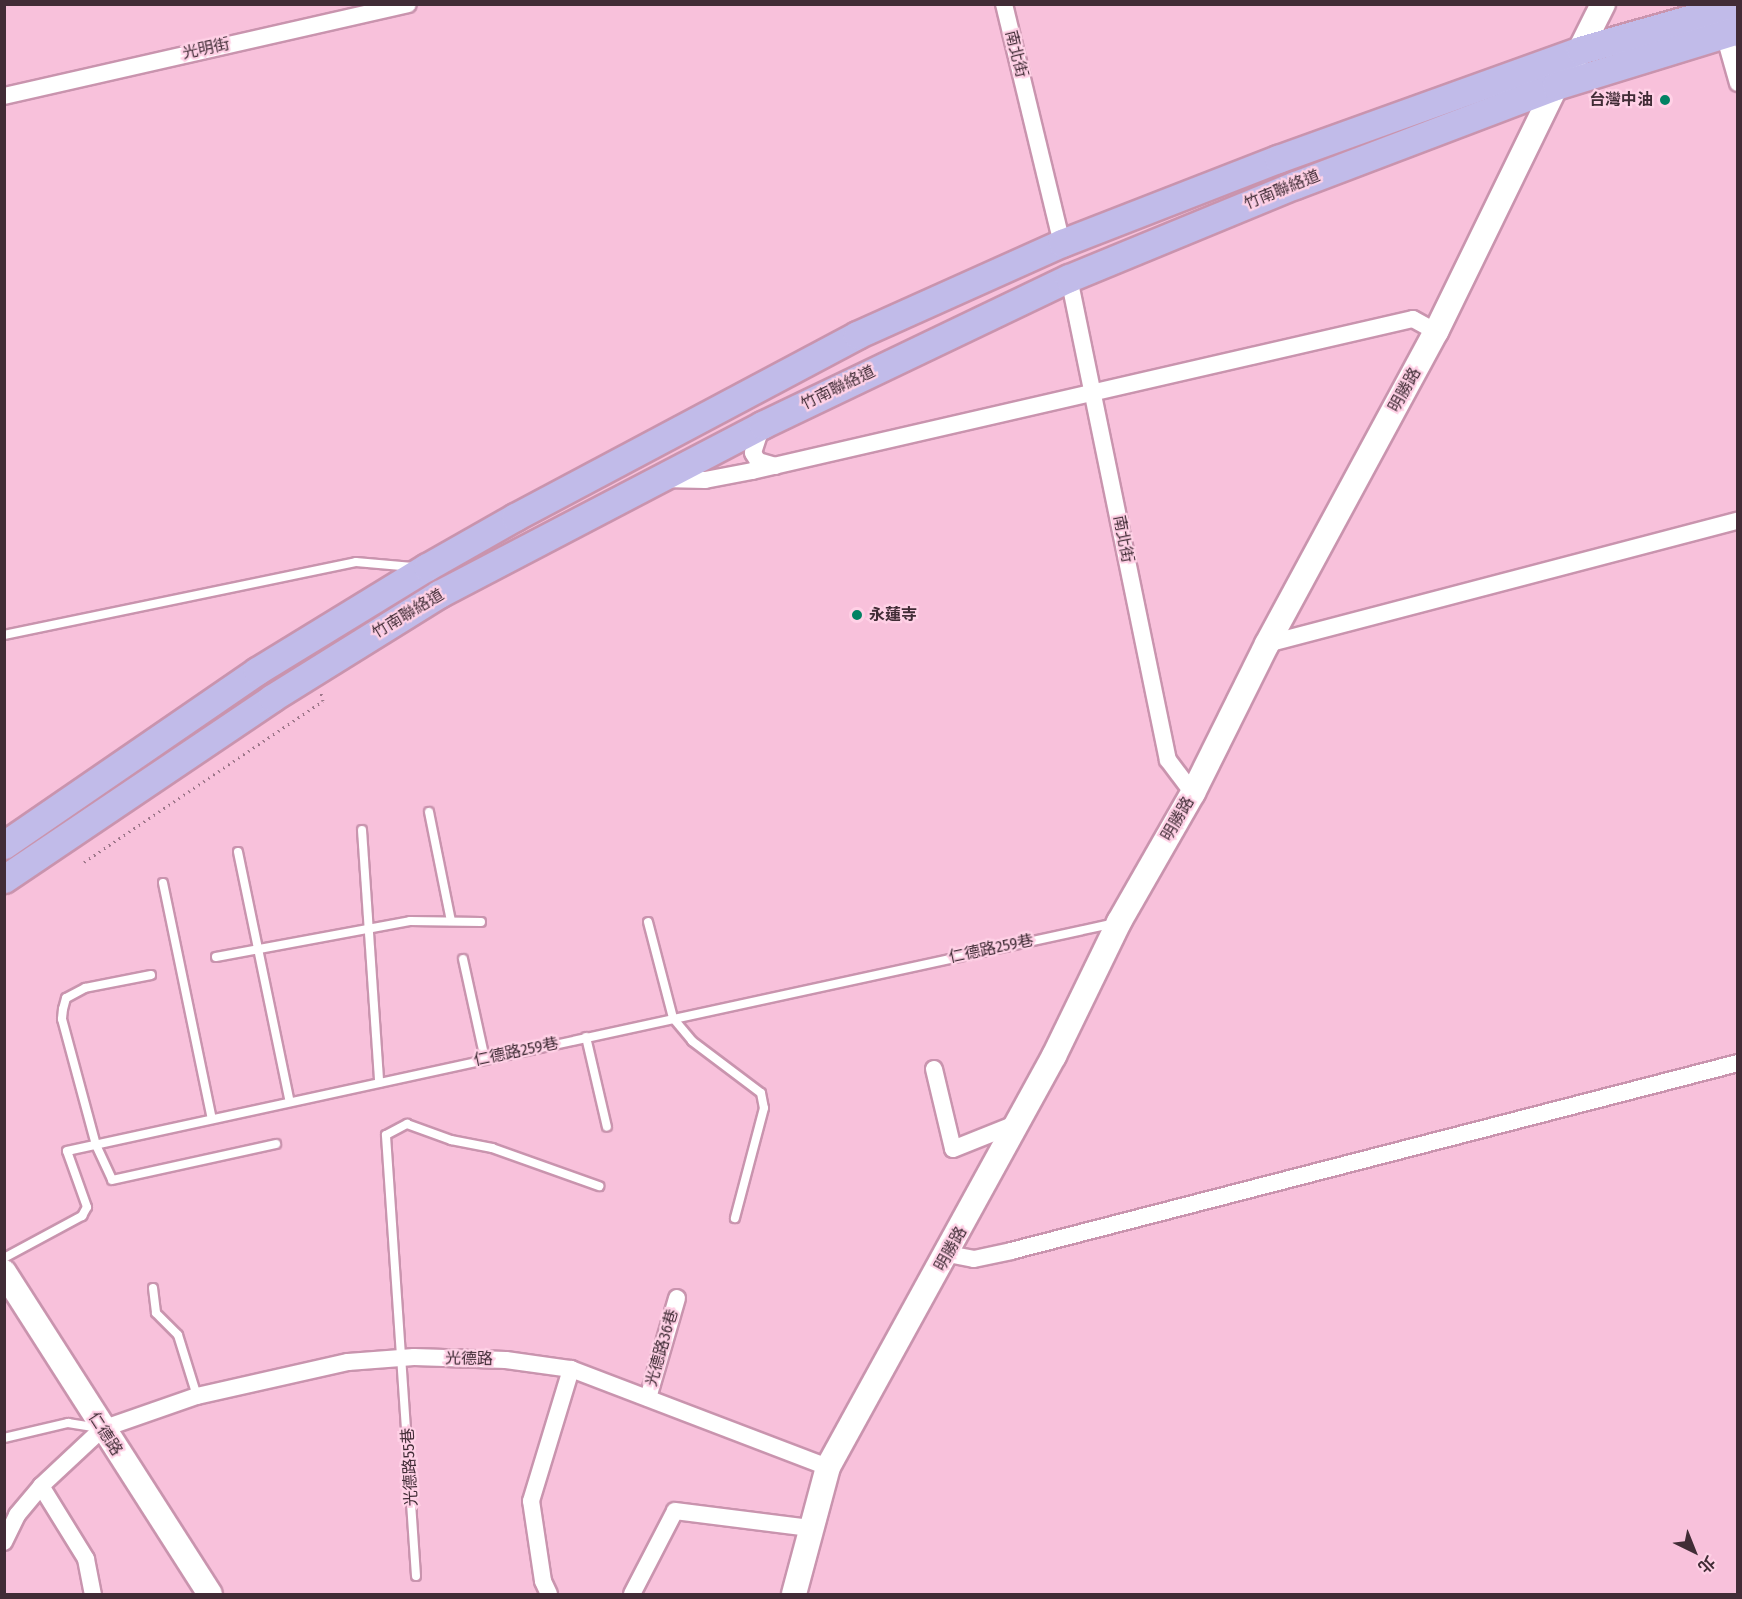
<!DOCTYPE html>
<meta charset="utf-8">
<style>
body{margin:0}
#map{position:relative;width:1742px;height:1599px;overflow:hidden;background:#f8c1db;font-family:"Fira Sans Condensed","Noto Sans TC",sans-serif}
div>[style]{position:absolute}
.path>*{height:3px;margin-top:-1.5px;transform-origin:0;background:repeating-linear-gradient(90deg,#9e778a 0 1.5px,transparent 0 6px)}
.roads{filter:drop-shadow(2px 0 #c994ae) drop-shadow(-2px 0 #c994ae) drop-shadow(0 2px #c994ae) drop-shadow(0 -2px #c994ae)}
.lane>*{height:8px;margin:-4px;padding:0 4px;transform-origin:4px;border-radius:4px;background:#fff}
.street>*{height:16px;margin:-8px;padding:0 8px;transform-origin:8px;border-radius:8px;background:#fff}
.secondary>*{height:24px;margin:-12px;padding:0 12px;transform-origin:12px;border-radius:12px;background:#fff}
.primary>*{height:27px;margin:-13.5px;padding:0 13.5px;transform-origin:13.5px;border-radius:13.5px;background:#c1bbe9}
.dots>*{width:16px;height:16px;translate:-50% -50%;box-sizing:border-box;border:3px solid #ffd1e6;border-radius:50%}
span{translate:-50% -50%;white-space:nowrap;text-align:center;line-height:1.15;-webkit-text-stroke:4.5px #ffd1e6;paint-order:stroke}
.street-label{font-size:16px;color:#412c36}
.poi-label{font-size:16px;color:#412c36;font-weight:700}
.right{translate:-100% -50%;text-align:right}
.left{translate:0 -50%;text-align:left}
.frame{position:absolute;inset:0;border:6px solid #412c36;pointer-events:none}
.north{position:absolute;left:1664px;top:1521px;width:60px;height:60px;-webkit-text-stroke:4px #ffd1e6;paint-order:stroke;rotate:137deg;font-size:16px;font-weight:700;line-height:24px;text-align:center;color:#412c36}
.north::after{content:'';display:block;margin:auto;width:21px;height:27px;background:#412c36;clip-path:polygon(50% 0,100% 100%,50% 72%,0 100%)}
</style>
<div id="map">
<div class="path">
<div style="left:84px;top:862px;width:288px;rotate:-34deg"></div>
<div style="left:323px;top:701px;width:8px;rotate:-104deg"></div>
</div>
<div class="roads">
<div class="lane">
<div style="left:4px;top:635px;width:359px;rotate:-11.7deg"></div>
<div style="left:356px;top:562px;width:57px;rotate:5deg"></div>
<div style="left:429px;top:812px;width:111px;rotate:78.6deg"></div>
<div style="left:362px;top:830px;width:253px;rotate:86.1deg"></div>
<div style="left:238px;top:852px;width:255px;rotate:78.3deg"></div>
<div style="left:163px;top:883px;width:241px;rotate:78.3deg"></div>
<div style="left:648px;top:922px;width:99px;rotate:75.4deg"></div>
<div style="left:673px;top:1018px;width:30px;rotate:50deg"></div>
<div style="left:692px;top:1041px;width:86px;rotate:37deg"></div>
<div style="left:761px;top:1093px;width:15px;rotate:79deg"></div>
<div style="left:764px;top:1108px;width:114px;rotate:104.8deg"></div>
<div style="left:216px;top:957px;width:197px;rotate:-10.5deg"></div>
<div style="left:410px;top:921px;width:71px;rotate:0.8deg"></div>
<div style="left:463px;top:959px;width:102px;rotate:77.6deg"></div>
<div style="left:151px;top:975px;width:67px;rotate:168.9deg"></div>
<div style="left:85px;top:988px;width:21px;rotate:152deg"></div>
<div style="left:66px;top:998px;width:11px;rotate:105deg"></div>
<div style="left:63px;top:1009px;width:10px;rotate:96deg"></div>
<div style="left:62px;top:1019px;width:131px;rotate:74.9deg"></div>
<div style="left:96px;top:1145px;width:38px;rotate:65deg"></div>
<div style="left:112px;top:1180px;width:168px;rotate:-12.4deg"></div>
<div style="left:586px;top:1037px;width:92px;rotate:76.9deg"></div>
<div style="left:4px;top:1258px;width:89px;rotate:-28.3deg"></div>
<div style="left:82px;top:1216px;width:10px;rotate:-61deg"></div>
<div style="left:87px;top:1207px;width:59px;rotate:-109.7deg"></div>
<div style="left:67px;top:1151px;width:1073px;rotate:-12.27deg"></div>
<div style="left:153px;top:1288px;width:25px;rotate:83deg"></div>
<div style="left:156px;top:1313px;width:31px;rotate:45deg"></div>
<div style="left:178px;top:1335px;width:64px;rotate:72.7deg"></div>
<div style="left:4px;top:1438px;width:66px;rotate:-13.2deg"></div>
<div style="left:68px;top:1423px;width:30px;rotate:9deg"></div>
<div style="left:416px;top:1576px;width:442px;rotate:-93.9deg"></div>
<div style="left:386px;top:1135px;width:24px;rotate:-28deg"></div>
<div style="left:407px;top:1124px;width:47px;rotate:20deg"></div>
<div style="left:451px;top:1140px;width:42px;rotate:11deg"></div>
<div style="left:492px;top:1148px;width:114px;rotate:19.6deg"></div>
</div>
<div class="street">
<div style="left:1004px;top:4px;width:246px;rotate:76.4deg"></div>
<div style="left:1724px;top:34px;width:51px;rotate:74.1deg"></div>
<div style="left:4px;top:96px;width:414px;rotate:-12.8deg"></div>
<div style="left:1069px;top:278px;width:492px;rotate:78.4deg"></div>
<div style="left:1168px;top:760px;width:41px;rotate:52.9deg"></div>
<div style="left:762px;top:425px;width:29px;rotate:108deg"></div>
<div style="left:753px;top:453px;width:9px;rotate:58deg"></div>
<div style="left:758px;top:461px;width:18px;rotate:16deg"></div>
<div style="left:664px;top:479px;width:41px;rotate:1.4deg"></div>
<div style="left:705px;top:480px;width:48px;rotate:-10.8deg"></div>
<div style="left:752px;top:471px;width:678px;rotate:-12.95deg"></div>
<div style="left:1413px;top:319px;width:26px;rotate:29deg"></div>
<div style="left:1267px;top:644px;width:487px;rotate:-14.7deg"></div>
<div style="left:934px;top:1069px;width:82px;rotate:76.6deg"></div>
<div style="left:953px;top:1149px;width:70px;rotate:-21.8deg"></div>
<div style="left:948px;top:1254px;width:26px;rotate:11deg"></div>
<div style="left:974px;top:1259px;width:38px;rotate:-12deg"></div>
<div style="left:1011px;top:1251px;width:751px;rotate:-14.5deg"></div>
<div style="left:648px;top:1398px;width:104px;rotate:-73.8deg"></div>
<div style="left:41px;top:1486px;width:86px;rotate:58.3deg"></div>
<div style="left:86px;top:1559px;width:36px;rotate:79deg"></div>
<div style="left:4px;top:1542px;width:30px;rotate:-64deg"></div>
<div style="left:17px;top:1515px;width:38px;rotate:-50deg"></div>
<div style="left:41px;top:1486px;width:83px;rotate:-43.1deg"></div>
<div style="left:102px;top:1429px;width:101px;rotate:-19.2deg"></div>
<div style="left:197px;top:1396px;width:155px;rotate:-12.7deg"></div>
<div style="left:348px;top:1362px;width:66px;rotate:-4.3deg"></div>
<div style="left:414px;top:1357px;width:92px;rotate:1.9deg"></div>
<div style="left:506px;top:1360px;width:66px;rotate:7.9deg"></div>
<div style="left:571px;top:1369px;width:275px;rotate:20.9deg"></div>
<div style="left:549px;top:1594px;width:14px;rotate:-115deg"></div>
<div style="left:543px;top:1581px;width:81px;rotate:-98.5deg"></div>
<div style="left:531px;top:1501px;width:138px;rotate:-73.1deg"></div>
<div style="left:632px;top:1594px;width:93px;rotate:-62.6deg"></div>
<div style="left:675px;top:1511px;width:136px;rotate:7.2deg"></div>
</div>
<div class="secondary">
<div style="left:4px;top:1272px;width:382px;rotate:57.4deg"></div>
<div style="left:794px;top:1594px;width:131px;rotate:-75deg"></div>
<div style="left:828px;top:1467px;width:469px;rotate:-61.2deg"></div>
<div style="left:1054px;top:1056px;width:149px;rotate:-64.1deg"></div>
<div style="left:1119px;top:922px;width:149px;rotate:-60.2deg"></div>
<div style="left:1193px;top:793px;width:166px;rotate:-63.6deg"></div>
<div style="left:1267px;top:644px;width:355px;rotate:-61.6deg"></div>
<div style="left:1436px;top:332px;width:274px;rotate:-64deg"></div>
<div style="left:1556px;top:86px;width:43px;rotate:-56.3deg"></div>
<div style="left:1580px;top:50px;width:51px;rotate:-63.4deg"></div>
</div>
<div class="primary">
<div style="left:4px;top:845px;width:307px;rotate:-34.5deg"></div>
<div style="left:257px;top:671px;width:199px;rotate:-31.5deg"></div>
<div style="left:427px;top:567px;width:101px;rotate:-29.6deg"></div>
<div style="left:515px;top:517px;width:387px;rotate:-28deg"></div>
<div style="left:857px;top:335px;width:225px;rotate:-24.2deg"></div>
<div style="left:1062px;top:243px;width:232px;rotate:-21.3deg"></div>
<div style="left:1278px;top:159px;width:321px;rotate:-19.8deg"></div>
<div style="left:1580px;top:50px;width:164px;rotate:-15.9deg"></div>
<div style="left:4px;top:879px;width:323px;rotate:-34deg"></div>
<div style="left:272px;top:698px;width:197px;rotate:-31.9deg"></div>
<div style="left:439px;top:594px;width:365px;rotate:-27.6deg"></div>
<div style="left:762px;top:425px;width:340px;rotate:-25.6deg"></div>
<div style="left:1069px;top:278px;width:244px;rotate:-22.4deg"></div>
<div style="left:1295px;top:185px;width:279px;rotate:-20.8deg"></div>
<div style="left:1556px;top:86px;width:190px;rotate:-17.1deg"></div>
</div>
</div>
<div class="dots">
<div style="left:1665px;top:100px;background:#018263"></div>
<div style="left:857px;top:615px;background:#018263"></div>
</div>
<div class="street-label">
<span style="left:206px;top:49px;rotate:-12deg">光明街</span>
<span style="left:1016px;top:54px;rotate:76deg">南北街</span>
<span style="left:1282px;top:190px;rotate:-22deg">竹南聯絡道</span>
<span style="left:838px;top:388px;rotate:-26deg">竹南聯絡道</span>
<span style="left:1405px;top:390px;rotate:-61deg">明勝路</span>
<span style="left:1123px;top:539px;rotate:79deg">南北街</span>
<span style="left:408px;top:614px;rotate:-31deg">竹南聯絡道</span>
<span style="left:1178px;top:819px;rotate:-60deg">明勝路</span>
<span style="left:991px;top:949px;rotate:-12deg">仁德路259巷</span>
<span style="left:516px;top:1052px;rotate:-12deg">仁德路259巷</span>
<span style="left:951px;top:1249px;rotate:-61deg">明勝路</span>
<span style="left:662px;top:1348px;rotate:-74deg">光德路36巷</span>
<span style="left:469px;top:1359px;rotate:1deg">光德路</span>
<span style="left:105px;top:1434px;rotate:57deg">仁德路</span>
<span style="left:410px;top:1467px;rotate:-93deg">光德路55巷</span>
</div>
<div class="poi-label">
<span class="right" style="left:1653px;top:100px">台灣中油</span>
<span class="left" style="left:869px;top:615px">永蓮寺</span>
</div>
<div class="frame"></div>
<div class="north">北</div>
</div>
